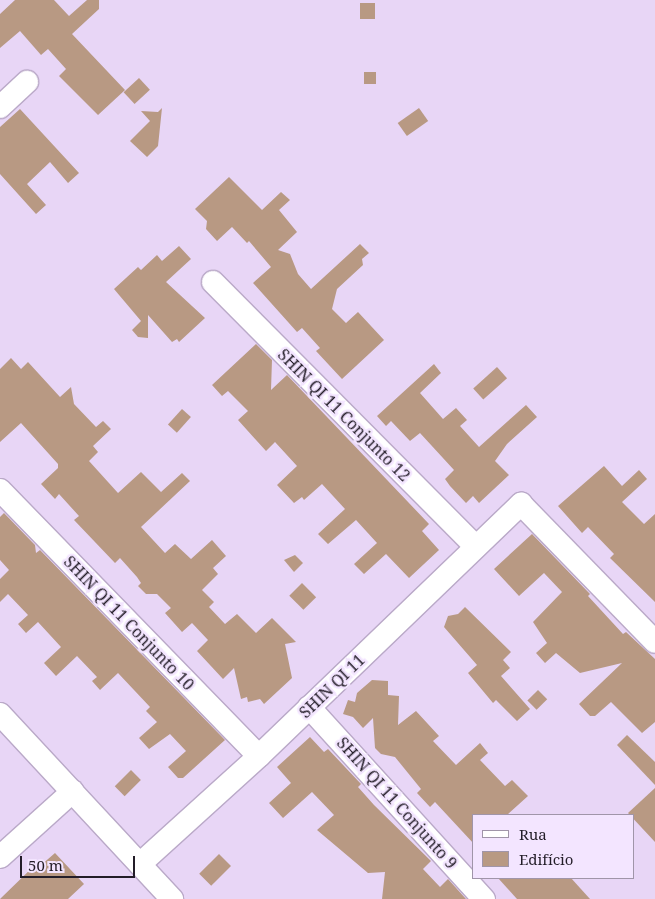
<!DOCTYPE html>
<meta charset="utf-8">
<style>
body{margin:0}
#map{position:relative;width:655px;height:899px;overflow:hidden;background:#e8d6f6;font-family:"Noto Serif",serif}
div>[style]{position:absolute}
.building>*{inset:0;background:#b89983;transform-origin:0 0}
.roads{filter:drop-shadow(1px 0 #baa9c8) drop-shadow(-1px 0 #baa9c8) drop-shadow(0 1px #baa9c8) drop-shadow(0 -1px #baa9c8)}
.minor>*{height:22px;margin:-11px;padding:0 11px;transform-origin:11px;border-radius:11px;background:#fff}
span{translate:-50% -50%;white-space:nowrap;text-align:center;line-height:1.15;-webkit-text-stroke:5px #f3e5ff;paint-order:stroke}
.street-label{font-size:16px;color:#231d28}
.legend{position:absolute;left:472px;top:814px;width:162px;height:65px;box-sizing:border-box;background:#f3e5ff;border:1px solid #a095a9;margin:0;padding:6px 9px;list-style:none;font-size:15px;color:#231d28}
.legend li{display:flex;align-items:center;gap:10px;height:25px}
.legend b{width:25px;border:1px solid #a095a9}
.scale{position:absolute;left:20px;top:856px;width:115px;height:22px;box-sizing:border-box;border:2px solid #231d28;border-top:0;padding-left:6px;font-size:15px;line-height:18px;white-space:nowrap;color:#231d28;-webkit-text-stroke:4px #f3e5ff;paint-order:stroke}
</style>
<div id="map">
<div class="building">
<div style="clip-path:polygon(15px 0,54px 0,69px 16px,87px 0,99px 0,99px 9px,72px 34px,125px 90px,98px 115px,59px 76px,66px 69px,48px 49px,41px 55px,20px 31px,0 48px,0 14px)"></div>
<div style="left:360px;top:3px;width:15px;height:16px"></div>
<div style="left:364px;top:72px;width:12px;height:12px"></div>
<div style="left:139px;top:78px;width:16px;height:21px;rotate:47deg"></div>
<div style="clip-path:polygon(162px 108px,158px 146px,147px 157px,130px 141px,150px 121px,141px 111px,158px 112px)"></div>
<div style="left:419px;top:108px;width:16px;height:26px;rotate:55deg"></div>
<div style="clip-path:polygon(20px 109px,79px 173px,68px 183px,50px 162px,27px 184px,46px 205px,36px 214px,0 174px,0 127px)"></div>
<div style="clip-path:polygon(229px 177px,262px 210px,281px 192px,290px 200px,279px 210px,297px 232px,278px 250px,290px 254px,298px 274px,311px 289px,360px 244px,369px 253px,362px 259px,363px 265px,337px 289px,332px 309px,346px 323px,358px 312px,384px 340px,342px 379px,316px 351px,320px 348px,302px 328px,297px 332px,253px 283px,271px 267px,249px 241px,247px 243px,232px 227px,217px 241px,206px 229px,207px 221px,195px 209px)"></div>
<div style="clip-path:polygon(179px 246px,191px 259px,166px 282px,205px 318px,179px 342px,177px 339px,172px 342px,148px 315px,148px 338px,138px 337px,132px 330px,141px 321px,114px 289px,138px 267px,141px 270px,157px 255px,162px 261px)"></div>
<div style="clip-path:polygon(256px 344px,272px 360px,271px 390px,287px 375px,429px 524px,422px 531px,439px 550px,409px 578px,386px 554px,364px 574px,354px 564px,377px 543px,356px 520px,328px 544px,318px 534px,345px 509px,322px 484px,304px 500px,302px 497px,294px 503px,277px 485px,297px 466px,275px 442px,266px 451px,238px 420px,248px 411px,228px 391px,222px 396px,212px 385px)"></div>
<div style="clip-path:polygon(11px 358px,21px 369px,28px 362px,60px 397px,71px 387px,74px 404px,96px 427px,103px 421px,111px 429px,93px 446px,98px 452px,89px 461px,118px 493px,141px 472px,161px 492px,182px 473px,190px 481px,141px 527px,165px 553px,175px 544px,191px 559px,212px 540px,226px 556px,213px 568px,218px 574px,202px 590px,214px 602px,209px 607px,225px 624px,237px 614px,256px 633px,272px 618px,296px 642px,285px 644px,292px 678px,264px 704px,260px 699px,248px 702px,247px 697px,241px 699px,234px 668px,223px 679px,197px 651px,208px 640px,192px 623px,182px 632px,165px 613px,171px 608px,157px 594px,146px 594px,138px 586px,141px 583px,137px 577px,120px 558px,115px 563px,74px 520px,79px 516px,59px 494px,55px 499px,41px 484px,58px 468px,58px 464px,21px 423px,0 442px,0 369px)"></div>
<div style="clip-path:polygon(434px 364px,441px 373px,420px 393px,443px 419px,456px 408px,467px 420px,460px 426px,479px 447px,526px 405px,537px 417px,507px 444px,495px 461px,509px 475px,479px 503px,473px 496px,466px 503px,450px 486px,445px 479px,454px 470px,420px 433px,410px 441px,391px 421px,386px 426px,377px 416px)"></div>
<div style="left:497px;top:367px;width:15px;height:32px;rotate:48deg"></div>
<div style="left:182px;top:409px;width:12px;height:21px;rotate:42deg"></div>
<div style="clip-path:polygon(604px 466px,622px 486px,639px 470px,647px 479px,622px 502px,644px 524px,655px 514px,655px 602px,610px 558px,614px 554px,588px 527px,582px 533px,558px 506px)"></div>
<div style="clip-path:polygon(4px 513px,35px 545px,36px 553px,40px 550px,225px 740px,183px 778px,178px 778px,168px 767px,186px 751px,170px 734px,149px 749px,139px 738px,157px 722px,146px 711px,150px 707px,118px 673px,100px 690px,92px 681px,97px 677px,77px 656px,56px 676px,44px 663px,61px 647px,38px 622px,26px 633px,18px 624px,28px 615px,8px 594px,0 602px,0 579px,9px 570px,0 560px,0 517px)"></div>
<div style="clip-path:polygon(532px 534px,590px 594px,588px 596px,623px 634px,626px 632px,655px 659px,655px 722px,642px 733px,611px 702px,595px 716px,590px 716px,579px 704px,622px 663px,580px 673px,556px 653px,545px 663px,536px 653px,547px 643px,533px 622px,562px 592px,544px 573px,519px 596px,494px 569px)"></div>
<div style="clip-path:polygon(295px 555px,303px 563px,294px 572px,284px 560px)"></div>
<div style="left:302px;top:583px;width:20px;height:18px;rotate:45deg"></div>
<div style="clip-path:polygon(465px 607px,511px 652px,503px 660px,510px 668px,501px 676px,530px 709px,517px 721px,496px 700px,493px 703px,468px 673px,477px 665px,444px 627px,448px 616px,458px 614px)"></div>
<div style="clip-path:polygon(372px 680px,388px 681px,388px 695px,399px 696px,398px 725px,416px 711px,439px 736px,433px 741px,456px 765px,480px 743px,488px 753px,480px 760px,505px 786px,512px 780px,528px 796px,507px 815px,474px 815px,474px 844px,435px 802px,430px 807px,417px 793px,421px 789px,395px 757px,381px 754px,375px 748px,373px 718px,363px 728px,353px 717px,343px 714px,348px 700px,355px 702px,357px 693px)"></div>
<div style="left:538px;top:690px;width:13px;height:15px;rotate:45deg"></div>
<div style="clip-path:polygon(627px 735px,655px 762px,655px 785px,617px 745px)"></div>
<div style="clip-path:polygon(310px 737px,324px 752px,328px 749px,361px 784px,358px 787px,374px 805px,431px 861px,423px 869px,440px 887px,448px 879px,466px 899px,382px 899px,385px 872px,368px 873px,317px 830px,334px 815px,312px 792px,283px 818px,269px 803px,291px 783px,277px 767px)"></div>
<div style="left:131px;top:770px;width:14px;height:23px;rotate:45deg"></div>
<div style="clip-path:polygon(655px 788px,655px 842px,628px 813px)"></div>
<div style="clip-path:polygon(55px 853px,84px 884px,68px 899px,0 899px,37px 863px,40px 866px)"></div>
<div style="left:219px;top:854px;width:17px;height:28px;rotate:45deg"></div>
<div style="clip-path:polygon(498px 878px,571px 878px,590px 899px,517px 899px)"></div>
</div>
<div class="roads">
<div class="minor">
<div style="left:0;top:107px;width:37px;rotate:-43deg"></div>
<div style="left:213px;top:282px;width:373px;rotate:45.2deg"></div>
<div style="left:0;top:490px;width:371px;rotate:45.8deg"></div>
<div style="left:309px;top:707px;width:260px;rotate:47.7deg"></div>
<div style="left:0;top:714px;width:253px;rotate:47.1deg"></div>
<div style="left:0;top:857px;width:98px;rotate:-42.1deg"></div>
<div style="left:140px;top:864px;width:161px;rotate:-42.2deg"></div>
<div style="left:259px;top:756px;width:364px;rotate:-43.9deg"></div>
<div style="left:521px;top:504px;width:192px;rotate:45.8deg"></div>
</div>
</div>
<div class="street-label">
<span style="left:344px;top:415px;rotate:45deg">SHIN QI 11 Conjunto 12</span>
<span style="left:129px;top:623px;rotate:46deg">SHIN QI 11 Conjunto 10</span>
<span style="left:332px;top:686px;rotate:-44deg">SHIN QI 11</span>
<span style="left:397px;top:803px;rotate:48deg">SHIN QI 11 Conjunto 9</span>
</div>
<ul class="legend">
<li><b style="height:6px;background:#fff"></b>Rua</li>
<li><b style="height:14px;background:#b89983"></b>Edifício</li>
</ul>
<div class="scale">50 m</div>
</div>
